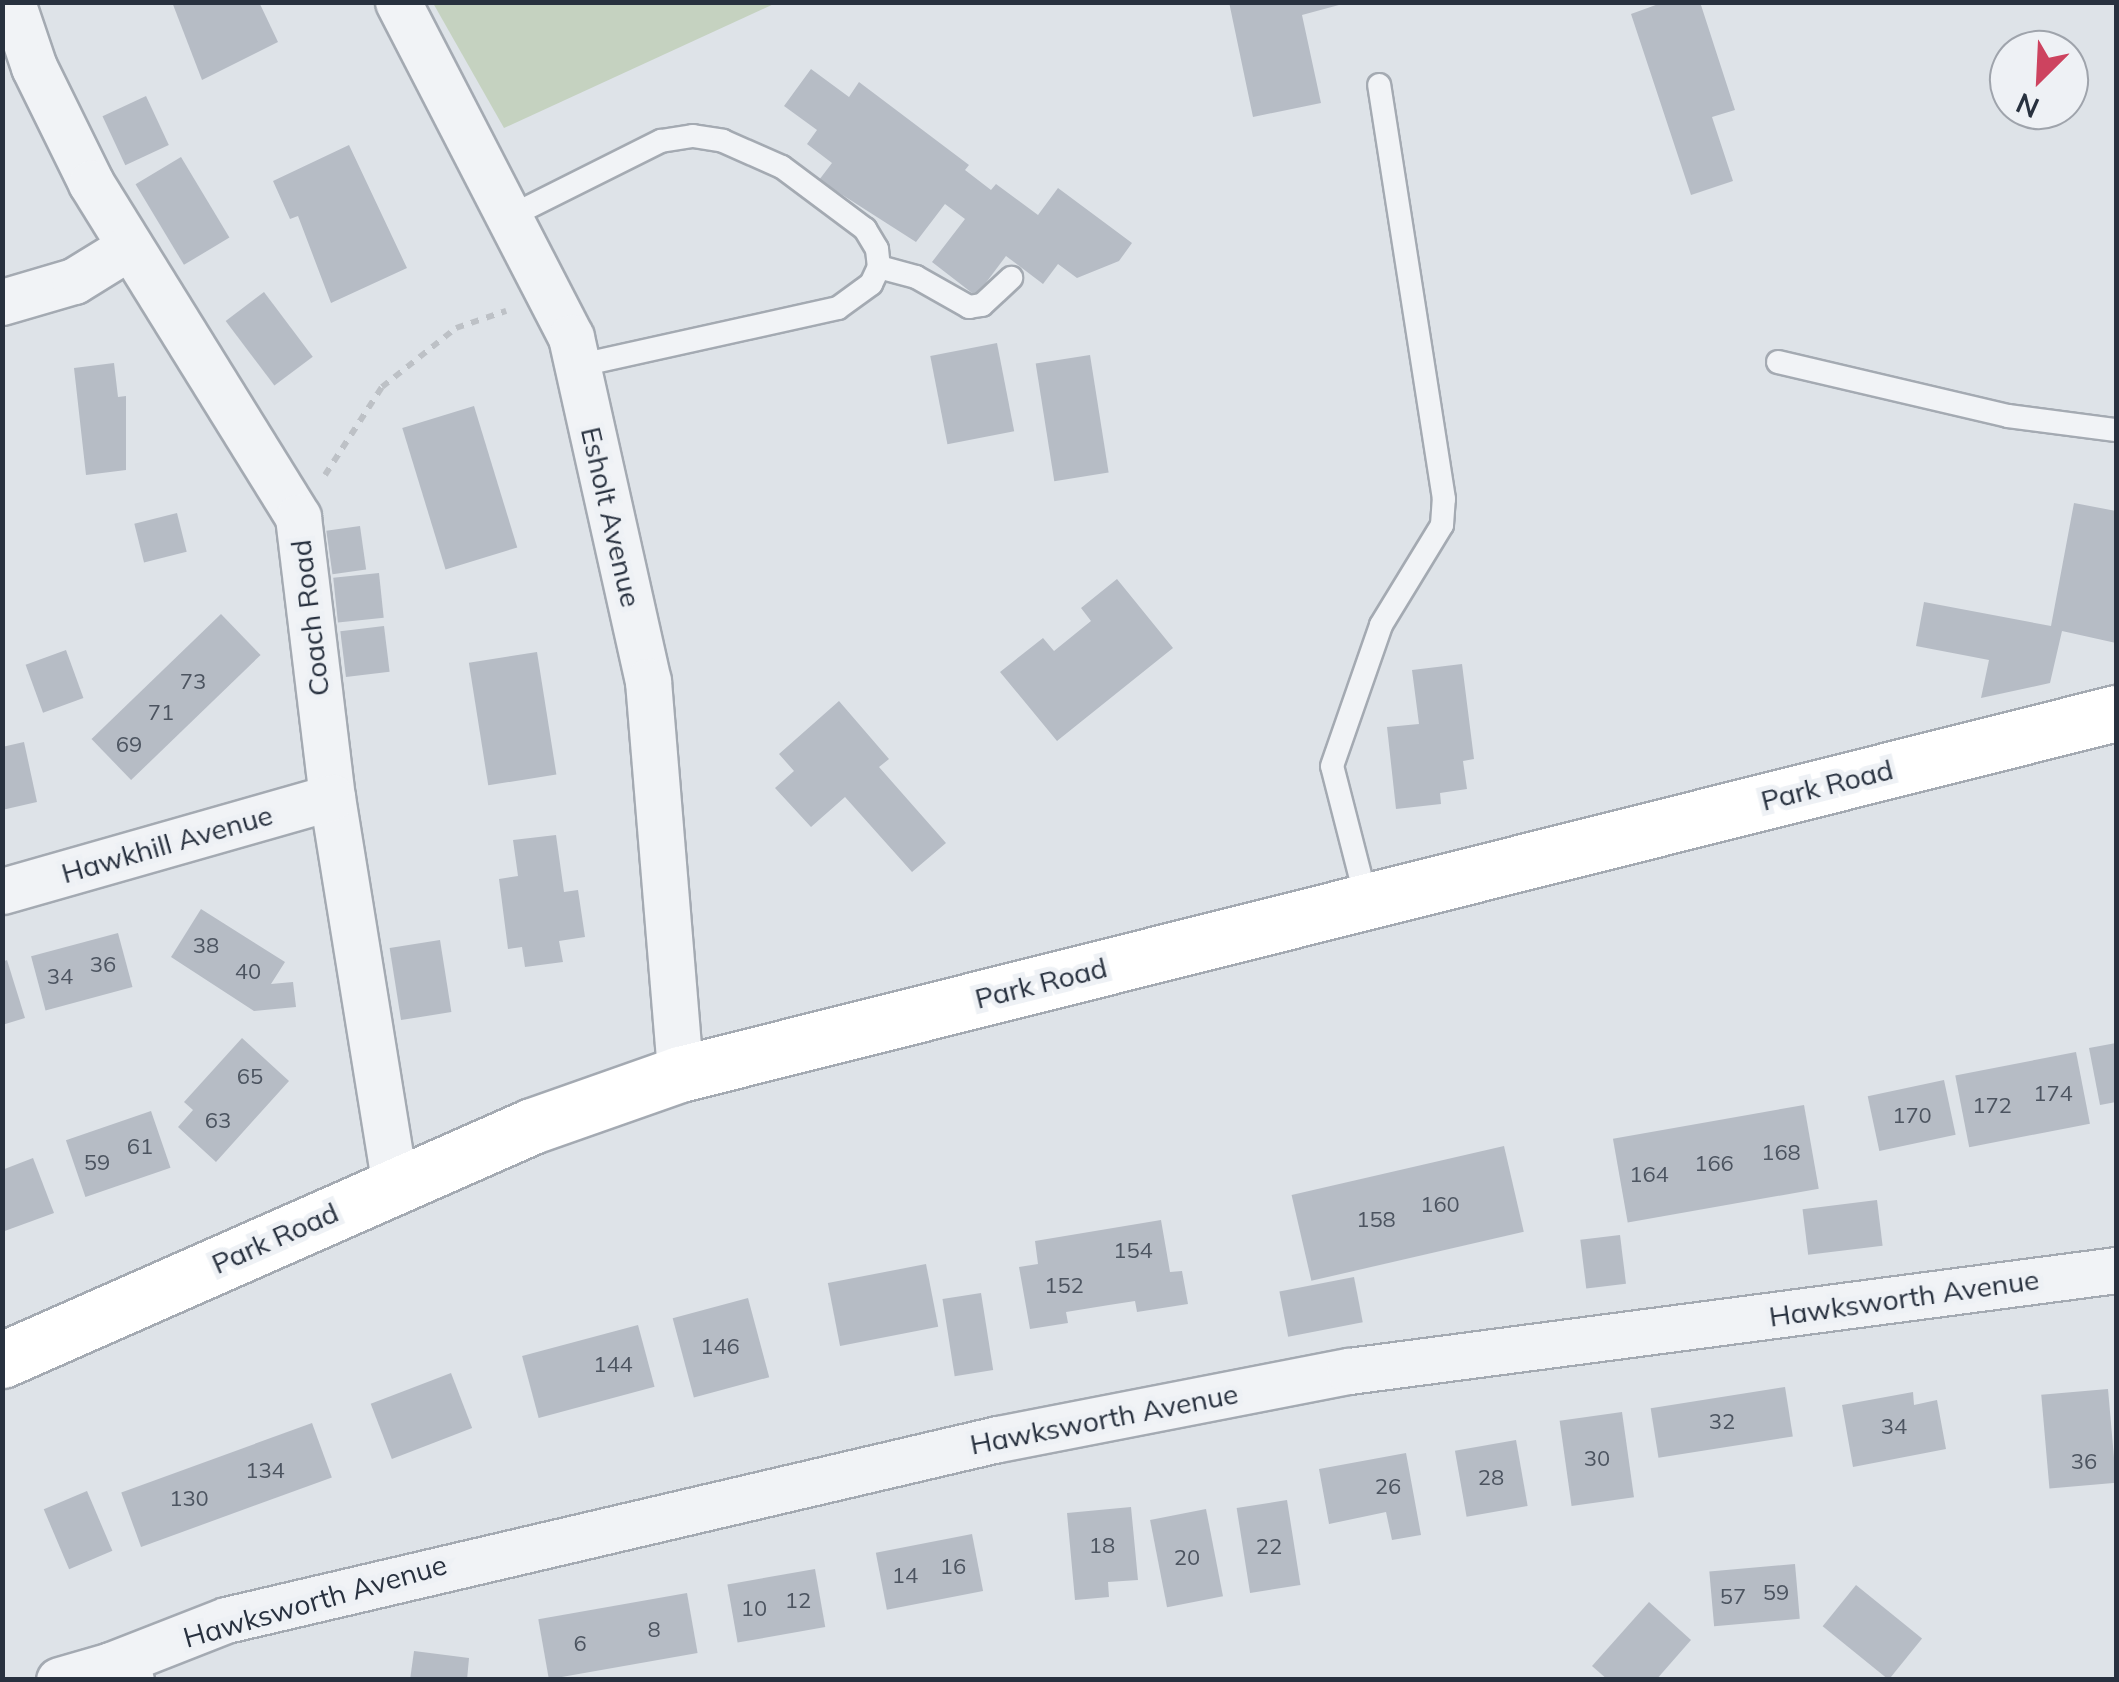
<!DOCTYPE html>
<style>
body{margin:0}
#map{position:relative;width:2119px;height:1682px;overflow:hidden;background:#dee3e8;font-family:Mulish,sans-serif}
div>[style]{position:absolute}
.green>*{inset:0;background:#c5d2c0}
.building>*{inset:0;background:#b6bcc5;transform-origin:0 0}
.path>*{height:6px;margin-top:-3px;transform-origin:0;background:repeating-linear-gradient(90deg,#bdc1c6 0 8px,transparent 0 16px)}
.roads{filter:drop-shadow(2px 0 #a4aab2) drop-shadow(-2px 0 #a4aab2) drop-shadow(0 2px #a4aab2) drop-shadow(0 -2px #a4aab2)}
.service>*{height:22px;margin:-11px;padding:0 11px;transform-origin:11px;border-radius:11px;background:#f1f3f6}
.minor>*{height:45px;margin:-22.5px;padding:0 22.5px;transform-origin:22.5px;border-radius:22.5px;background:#f1f3f6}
.secondary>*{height:55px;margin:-27.5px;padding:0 27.5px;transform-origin:27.5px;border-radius:27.5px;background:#fff}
span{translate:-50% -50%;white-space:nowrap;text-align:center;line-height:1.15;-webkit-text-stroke:10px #eef1f5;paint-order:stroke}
.number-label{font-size:22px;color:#4c5460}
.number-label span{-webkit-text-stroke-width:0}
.street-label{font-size:28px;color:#28313f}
.frame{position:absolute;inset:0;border:5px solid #28313f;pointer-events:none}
.north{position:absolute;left:1989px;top:30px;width:100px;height:100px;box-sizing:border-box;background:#eef1f5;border:2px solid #9fa4ac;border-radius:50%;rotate:204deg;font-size:28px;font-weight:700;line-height:40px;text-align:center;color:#28313f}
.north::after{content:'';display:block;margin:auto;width:35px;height:45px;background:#cd435f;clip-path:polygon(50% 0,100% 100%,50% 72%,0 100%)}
</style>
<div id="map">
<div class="green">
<div style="clip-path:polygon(433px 3px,776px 3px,504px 128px)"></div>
</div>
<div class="building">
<div style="clip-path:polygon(172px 2px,259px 2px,278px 42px,202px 80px)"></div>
<div style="clip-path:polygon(1229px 2px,1350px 2px,1302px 15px,1321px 103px,1253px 117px)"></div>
<div style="clip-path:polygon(1664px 2px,1700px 2px,1735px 110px,1712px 117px,1733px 181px,1691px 195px,1631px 14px)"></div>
<div style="clip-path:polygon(811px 69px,849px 97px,859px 82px,969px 165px,965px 170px,991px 190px,996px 184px,1038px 215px,1058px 188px,1132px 243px,1119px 261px,1077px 278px,1058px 264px,1043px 284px,1006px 256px,976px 296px,932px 262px,965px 219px,945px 204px,916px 242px,819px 180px,832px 163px,807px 144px,817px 130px,784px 106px)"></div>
<div style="left:146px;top:96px;width:54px;height:48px;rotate:65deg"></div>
<div style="clip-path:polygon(349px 145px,407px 268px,331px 303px,298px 216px,290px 219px,273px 181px)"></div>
<div style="left:181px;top:157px;width:94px;height:53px;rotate:59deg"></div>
<div style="left:264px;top:292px;width:81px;height:48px;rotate:53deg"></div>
<div style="left:997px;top:343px;width:90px;height:68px;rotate:79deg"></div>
<div style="left:1090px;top:355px;width:119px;height:55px;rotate:81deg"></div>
<div style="clip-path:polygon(114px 363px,118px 397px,126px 396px,126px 470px,86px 475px,74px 368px)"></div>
<div style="left:474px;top:406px;width:148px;height:75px;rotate:73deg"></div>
<div style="clip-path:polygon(2074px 503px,2116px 511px,2116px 643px,2062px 631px,2050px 683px,1981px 698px,1989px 660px,1916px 646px,1924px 602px,2051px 626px)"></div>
<div style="left:177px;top:513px;width:40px;height:44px;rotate:76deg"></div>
<div style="left:360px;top:526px;width:44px;height:34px;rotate:82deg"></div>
<div style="left:379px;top:573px;width:45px;height:46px;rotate:84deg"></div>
<div style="clip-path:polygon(1117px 579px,1173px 648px,1057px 741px,1000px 672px,1043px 638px,1054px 651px,1091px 621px,1081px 608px)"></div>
<div style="left:221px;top:614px;width:57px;height:180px;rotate:46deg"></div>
<div style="left:384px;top:626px;width:46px;height:44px;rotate:83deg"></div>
<div style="left:66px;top:650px;width:51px;height:43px;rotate:70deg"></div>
<div style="left:537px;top:652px;width:124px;height:69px;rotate:81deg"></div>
<div style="clip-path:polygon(1462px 664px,1474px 759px,1463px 761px,1467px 789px,1440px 793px,1441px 804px,1396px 809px,1387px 727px,1419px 724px,1412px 670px)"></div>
<div style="clip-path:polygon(839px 701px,889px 759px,879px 767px,946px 843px,912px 872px,845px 797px,811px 827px,775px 788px,794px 771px,779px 754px)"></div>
<div style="clip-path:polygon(24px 742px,37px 802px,2px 810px,2px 747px)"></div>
<div style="clip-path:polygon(556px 835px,564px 892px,578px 890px,585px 937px,559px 941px,563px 962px,525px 967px,522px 947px,508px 949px,499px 879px,518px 876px,513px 840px)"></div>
<div style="clip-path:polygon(201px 909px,285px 962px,271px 984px,293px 982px,296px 1007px,254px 1011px,171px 957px)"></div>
<div style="left:118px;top:933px;width:56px;height:90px;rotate:75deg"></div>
<div style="left:440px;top:940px;width:73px;height:51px;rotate:81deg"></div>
<div style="clip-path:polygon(7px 960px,25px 1018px,2px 1025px,2px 962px)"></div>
<div style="clip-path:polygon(242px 1038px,289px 1081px,216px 1162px,178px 1127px,193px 1110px,184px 1102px)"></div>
<div style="clip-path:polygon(2116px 1043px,2116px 1102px,2100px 1105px,2089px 1048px)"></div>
<div style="left:2076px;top:1052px;width:73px;height:123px;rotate:79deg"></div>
<div style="left:1944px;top:1080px;width:56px;height:78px;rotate:78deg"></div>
<div style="left:1804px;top:1105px;width:85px;height:194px;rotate:80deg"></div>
<div style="left:151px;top:1111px;width:60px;height:90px;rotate:71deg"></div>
<div style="left:1504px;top:1146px;width:88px;height:218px;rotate:77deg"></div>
<div style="clip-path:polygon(33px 1158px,54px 1213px,2px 1232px,2px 1170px)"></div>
<div style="left:1877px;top:1200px;width:46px;height:75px;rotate:83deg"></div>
<div style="clip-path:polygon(1161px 1220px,1170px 1272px,1182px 1271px,1188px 1304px,1137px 1312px,1135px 1301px,1109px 1305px,1066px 1312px,1068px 1323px,1030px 1329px,1019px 1267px,1038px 1264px,1035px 1241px)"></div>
<div style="left:1620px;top:1235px;width:49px;height:40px;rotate:83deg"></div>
<div style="left:926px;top:1264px;width:64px;height:100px;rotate:79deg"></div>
<div style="left:1354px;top:1277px;width:46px;height:76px;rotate:79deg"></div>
<div style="left:981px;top:1293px;width:78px;height:39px;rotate:81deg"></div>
<div style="left:748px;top:1298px;width:82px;height:78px;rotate:75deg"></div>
<div style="left:638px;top:1325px;width:64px;height:120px;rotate:75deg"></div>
<div style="left:451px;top:1373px;width:59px;height:86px;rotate:69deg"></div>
<div style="left:1785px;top:1387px;width:50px;height:136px;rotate:81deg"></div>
<div style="left:2108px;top:1389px;width:94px;height:67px;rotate:85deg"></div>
<div style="clip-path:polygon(1913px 1392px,1914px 1405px,1937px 1400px,1946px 1449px,1853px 1467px,1842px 1405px)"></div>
<div style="left:1622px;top:1412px;width:86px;height:63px;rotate:82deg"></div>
<div style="left:312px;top:1423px;width:58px;height:203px;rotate:70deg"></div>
<div style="left:1516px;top:1440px;width:67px;height:62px;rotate:80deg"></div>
<div style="clip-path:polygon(1406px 1453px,1421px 1535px,1392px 1540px,1386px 1512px,1329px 1524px,1319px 1469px)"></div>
<div style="left:87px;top:1491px;width:65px;height:47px;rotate:67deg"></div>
<div style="left:1287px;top:1500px;width:86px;height:51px;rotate:81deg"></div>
<div style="clip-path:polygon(1131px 1507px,1138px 1580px,1108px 1582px,1109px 1597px,1075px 1600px,1067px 1513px)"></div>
<div style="left:1206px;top:1509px;width:89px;height:57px;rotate:79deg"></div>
<div style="left:972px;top:1534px;width:58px;height:98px;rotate:79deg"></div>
<div style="left:1795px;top:1564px;width:55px;height:86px;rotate:85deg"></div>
<div style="left:815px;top:1569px;width:59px;height:89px;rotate:80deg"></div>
<div style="left:1856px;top:1585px;width:85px;height:53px;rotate:39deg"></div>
<div style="left:687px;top:1593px;width:61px;height:151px;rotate:80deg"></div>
<div style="clip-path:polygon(1649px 1602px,1691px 1640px,1656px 1680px,1608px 1680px,1592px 1666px)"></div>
<div style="clip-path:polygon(414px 1651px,469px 1658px,467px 1680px,410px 1680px)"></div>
</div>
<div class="path">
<div style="left:325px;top:475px;width:105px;rotate:-57.1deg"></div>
<div style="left:382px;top:387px;width:95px;rotate:-38.6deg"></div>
<div style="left:456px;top:328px;width:53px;rotate:-18.8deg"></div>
</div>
<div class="roads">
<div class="service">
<div style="left:509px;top:217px;width:170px;rotate:-26.6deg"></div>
<div style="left:661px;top:141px;width:32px;rotate:-9deg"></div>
<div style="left:693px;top:136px;width:30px;rotate:9deg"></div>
<div style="left:723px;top:141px;width:64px;rotate:23.8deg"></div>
<div style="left:782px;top:167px;width:104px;rotate:36.8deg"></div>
<div style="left:865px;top:229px;width:23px;rotate:59deg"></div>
<div style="left:877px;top:249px;width:18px;rotate:84deg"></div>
<div style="left:879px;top:267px;width:19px;rotate:115deg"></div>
<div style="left:871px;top:284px;width:41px;rotate:144deg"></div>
<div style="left:838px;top:308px;width:267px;rotate:167.5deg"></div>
<div style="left:879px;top:267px;width:38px;rotate:15deg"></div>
<div style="left:916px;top:277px;width:61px;rotate:29.5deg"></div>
<div style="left:969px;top:307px;width:13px;rotate:-9deg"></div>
<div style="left:982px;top:305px;width:40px;rotate:-43deg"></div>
<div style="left:1778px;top:362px;width:236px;rotate:13.2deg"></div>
<div style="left:2008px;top:416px;width:109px;rotate:7.4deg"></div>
<div style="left:1367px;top:902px;width:140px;rotate:-104.4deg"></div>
<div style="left:1332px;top:766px;width:149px;rotate:-70.8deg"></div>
<div style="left:1381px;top:625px;width:117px;rotate:-58.6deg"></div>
<div style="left:1442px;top:525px;width:26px;rotate:-86deg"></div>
<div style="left:1444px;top:499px;width:419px;rotate:-98.9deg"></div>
</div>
<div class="minor">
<div style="left:12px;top:2px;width:69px;rotate:71.3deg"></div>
<div style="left:34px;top:67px;width:129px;rotate:63.8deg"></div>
<div style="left:91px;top:183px;width:393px;rotate:58.2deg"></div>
<div style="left:298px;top:517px;width:282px;rotate:83.1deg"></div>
<div style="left:332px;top:797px;width:392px;rotate:80.8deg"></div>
<div style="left:398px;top:2px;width:377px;rotate:62.7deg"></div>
<div style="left:571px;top:337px;width:353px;rotate:77.4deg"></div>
<div style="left:648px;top:681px;width:394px;rotate:85.3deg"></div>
<div style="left:2px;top:302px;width:75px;rotate:-16.3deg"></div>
<div style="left:74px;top:281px;width:65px;rotate:-31.7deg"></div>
<div style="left:2px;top:891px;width:343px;rotate:-15.9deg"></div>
<div style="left:111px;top:1665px;width:123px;rotate:-21.4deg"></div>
<div style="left:226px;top:1620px;width:793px;rotate:-13.2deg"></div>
<div style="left:998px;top:1439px;width:358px;rotate:-11deg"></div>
<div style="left:1349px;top:1371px;width:774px;rotate:-7.5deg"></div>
<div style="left:59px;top:1680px;width:54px;rotate:-16.1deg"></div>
<div style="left:111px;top:1665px;width:25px;rotate:37deg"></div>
</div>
<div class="secondary">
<div style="left:2px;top:1360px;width:579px;rotate:-23.82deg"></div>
<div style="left:532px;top:1126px;width:157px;rotate:-19.4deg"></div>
<div style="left:680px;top:1074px;width:1481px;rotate:-14.11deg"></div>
</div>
</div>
<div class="number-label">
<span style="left:193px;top:682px">73</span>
<span style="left:161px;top:713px">71</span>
<span style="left:129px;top:745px">69</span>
<span style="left:206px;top:946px">38</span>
<span style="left:103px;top:965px">36</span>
<span style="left:248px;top:972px">40</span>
<span style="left:60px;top:977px">34</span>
<span style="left:250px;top:1077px">65</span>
<span style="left:2053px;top:1094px">174</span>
<span style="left:1992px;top:1106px">172</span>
<span style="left:1912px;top:1116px">170</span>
<span style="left:218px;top:1121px">63</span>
<span style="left:140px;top:1147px">61</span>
<span style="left:1781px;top:1153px">168</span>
<span style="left:97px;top:1163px">59</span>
<span style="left:1714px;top:1164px">166</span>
<span style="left:1649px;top:1175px">164</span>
<span style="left:1440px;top:1205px">160</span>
<span style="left:1376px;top:1220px">158</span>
<span style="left:1133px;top:1251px">154</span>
<span style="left:1064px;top:1286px">152</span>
<span style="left:720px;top:1347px">146</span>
<span style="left:613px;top:1365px">144</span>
<span style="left:1722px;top:1422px">32</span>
<span style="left:1894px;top:1427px">34</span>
<span style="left:1597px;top:1459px">30</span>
<span style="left:2084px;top:1462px">36</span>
<span style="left:265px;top:1471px">134</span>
<span style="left:1491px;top:1478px">28</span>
<span style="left:1388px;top:1487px">26</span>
<span style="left:189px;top:1499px">130</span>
<span style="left:1102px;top:1546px">18</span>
<span style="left:1269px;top:1547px">22</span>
<span style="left:1187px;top:1558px">20</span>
<span style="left:953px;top:1567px">16</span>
<span style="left:905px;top:1576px">14</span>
<span style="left:1776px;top:1593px">59</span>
<span style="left:1733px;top:1597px">57</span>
<span style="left:798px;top:1601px">12</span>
<span style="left:754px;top:1609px">10</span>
<span style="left:654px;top:1630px">8</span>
<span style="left:580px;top:1644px">6</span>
</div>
<div class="street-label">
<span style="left:611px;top:517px;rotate:77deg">Esholt Avenue</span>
<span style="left:310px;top:618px;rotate:-97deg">Coach Road</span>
<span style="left:1827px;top:785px;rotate:-14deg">Park Road</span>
<span style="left:167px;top:844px;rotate:-16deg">Hawkhill Avenue</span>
<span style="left:1041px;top:983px;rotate:-14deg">Park Road</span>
<span style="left:275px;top:1238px;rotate:-24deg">Park Road</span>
<span style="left:1904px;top:1298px;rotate:-8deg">Hawksworth Avenue</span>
<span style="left:1104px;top:1419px;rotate:-11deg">Hawksworth Avenue</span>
<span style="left:315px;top:1601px;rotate:-16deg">Hawksworth Avenue</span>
</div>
<div class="frame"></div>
<div class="north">N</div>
</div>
